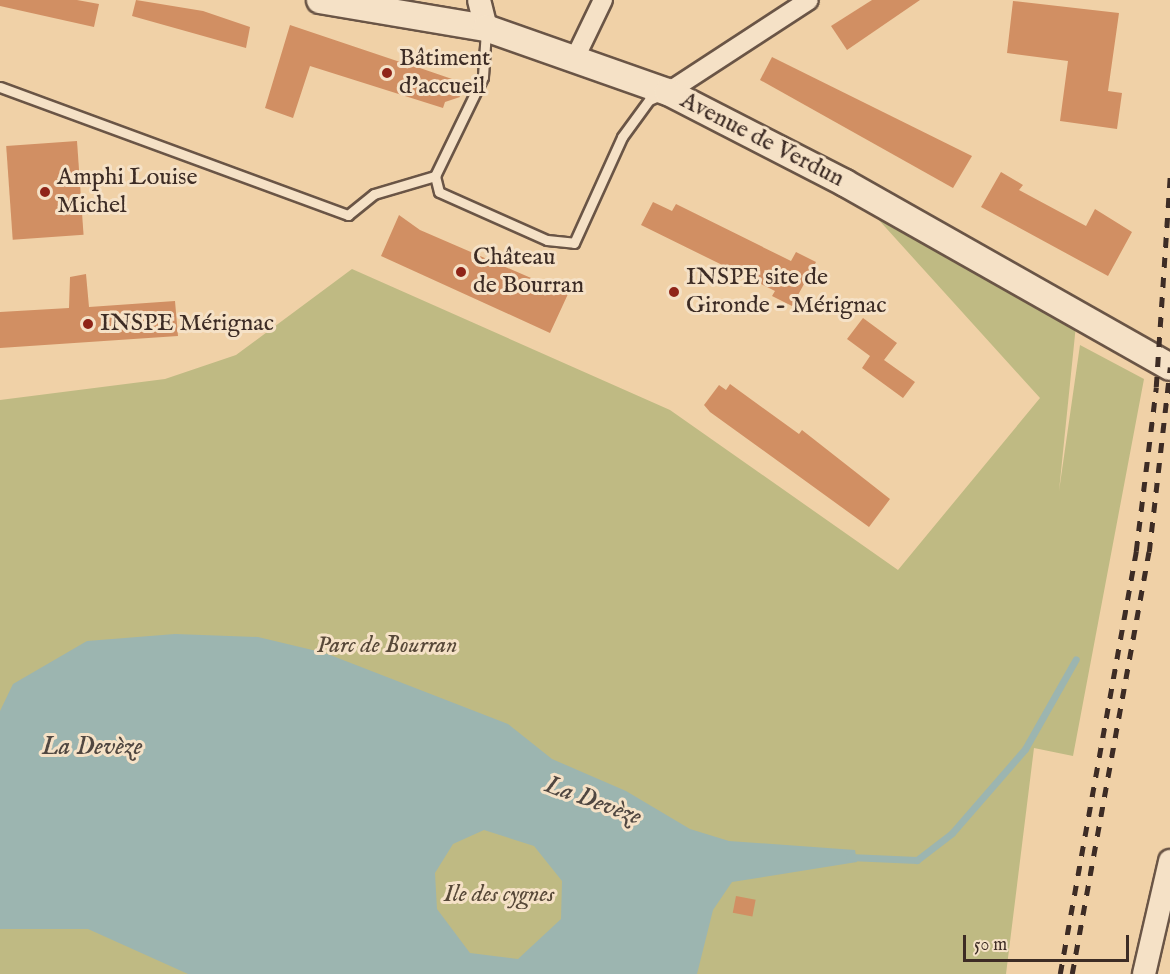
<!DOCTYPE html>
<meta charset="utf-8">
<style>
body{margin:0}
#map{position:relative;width:1170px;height:974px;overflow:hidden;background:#f0d1a7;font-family:"IM FELL English",serif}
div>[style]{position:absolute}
.green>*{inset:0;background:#bfba83}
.water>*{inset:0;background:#9cb5b0}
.stream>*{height:7px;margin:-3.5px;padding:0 3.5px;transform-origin:3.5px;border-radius:3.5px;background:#9cb5b0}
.building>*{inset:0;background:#d18f63;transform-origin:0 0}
.roads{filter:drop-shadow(2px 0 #6a5546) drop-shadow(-2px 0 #6a5546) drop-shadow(0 2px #6a5546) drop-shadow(0 -2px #6a5546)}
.service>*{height:9px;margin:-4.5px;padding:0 4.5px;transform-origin:4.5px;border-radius:4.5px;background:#f5e1c6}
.minor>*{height:18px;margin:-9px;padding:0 9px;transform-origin:9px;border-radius:9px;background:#f5e1c6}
.tertiary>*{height:22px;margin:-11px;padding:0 11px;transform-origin:11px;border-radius:11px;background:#f5e1c6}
.secondary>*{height:26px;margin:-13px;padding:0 13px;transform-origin:13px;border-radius:13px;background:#f5e1c6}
.rail>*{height:4.5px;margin-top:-2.25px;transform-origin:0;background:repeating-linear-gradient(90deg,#3d2c25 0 10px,transparent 0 20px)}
.dots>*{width:16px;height:16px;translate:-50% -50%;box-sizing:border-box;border:3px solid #f5e1c6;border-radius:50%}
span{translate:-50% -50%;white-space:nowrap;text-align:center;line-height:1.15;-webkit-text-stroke:6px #f5e1c6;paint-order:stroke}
.poi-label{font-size:24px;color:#3d2c25}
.left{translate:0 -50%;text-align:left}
.street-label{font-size:24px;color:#3d2c25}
.park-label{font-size:24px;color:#574838;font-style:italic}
.water-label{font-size:26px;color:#504741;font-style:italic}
.scale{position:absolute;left:963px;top:935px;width:166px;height:27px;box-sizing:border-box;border:3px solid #3d2c25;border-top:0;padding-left:8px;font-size:18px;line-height:21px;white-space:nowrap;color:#3d2c25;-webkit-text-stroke:4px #f5e1c6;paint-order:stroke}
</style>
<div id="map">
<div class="green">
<div style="clip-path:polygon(877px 218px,1076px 325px,1059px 491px,1080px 345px,1144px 379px,1073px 756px,1034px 748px,1006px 974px,0 974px,0 400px,165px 379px,236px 355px,352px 269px,670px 410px,898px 570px,1040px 398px)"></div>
</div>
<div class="water">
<div style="clip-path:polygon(evenodd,175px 634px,258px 637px,325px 653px,508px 724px,552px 759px,626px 791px,690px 829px,729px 841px,855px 850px,857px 862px,732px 882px,713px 910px,697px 974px,188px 974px,88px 929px,0 929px,0 711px,13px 684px,87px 641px,175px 634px,484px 830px,534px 846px,562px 881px,561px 919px,518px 959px,470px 953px,437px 909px,435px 873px,453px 844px,484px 830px)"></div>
</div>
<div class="stream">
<div style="left:849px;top:857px;width:68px;rotate:2.5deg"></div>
<div style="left:917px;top:860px;width:44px;rotate:-37.6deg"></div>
<div style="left:952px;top:833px;width:111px;rotate:-49deg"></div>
<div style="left:1025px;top:749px;width:103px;rotate:-60.5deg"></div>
</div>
<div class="building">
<div style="clip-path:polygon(0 0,77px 0,99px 4px,94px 27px,0 6px)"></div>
<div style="clip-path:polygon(136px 0,203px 11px,250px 27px,246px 48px,132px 16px)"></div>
<div style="clip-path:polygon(872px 0,920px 0,847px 50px,831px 26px)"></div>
<div style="clip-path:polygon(1013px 1px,1119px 13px,1108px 91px,1122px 93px,1117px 129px,1060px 121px,1068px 61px,1007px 53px)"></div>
<div style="clip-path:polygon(290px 25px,406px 64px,414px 60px,417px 67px,452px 79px,460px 97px,445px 102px,443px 108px,310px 66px,293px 118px,265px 108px)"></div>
<div style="clip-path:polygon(772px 57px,972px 156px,953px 188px,760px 80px)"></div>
<div style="left:77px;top:141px;width:94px;height:71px;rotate:86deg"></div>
<div style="clip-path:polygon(1001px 172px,1023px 185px,1019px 190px,1086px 226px,1095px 209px,1132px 232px,1108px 276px,981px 207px)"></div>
<div style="clip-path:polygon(653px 202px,672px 211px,676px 204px,791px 261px,796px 252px,816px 262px,792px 306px,772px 296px,775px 291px,641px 225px)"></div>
<div style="clip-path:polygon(399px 215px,420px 230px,568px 294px,550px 333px,381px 256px)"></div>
<div style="clip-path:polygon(86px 274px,89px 307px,175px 301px,178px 336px,0 348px,0 312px,69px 308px,70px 277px)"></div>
<div style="clip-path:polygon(863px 318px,897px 343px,884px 360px,915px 382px,903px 398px,862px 368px,870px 356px,847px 339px)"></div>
<div style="clip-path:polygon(730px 384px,799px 434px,802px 430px,890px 499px,869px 527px,710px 412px,704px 405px,719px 385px,726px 390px)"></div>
<div style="left:736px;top:896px;width:20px;height:17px;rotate:11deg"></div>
</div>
<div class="roads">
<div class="service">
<div style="left:486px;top:30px;width:47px;rotate:93.7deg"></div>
<div style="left:483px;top:77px;width:110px;rotate:115.9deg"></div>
<div style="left:435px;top:176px;width:16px;rotate:76deg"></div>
<div style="left:439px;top:192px;width:118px;rotate:24deg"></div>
<div style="left:547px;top:240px;width:27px;rotate:6deg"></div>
<div style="left:574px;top:243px;width:116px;rotate:-65.6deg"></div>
<div style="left:622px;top:137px;width:46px;rotate:-53.9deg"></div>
<div style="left:649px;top:100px;width:13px;rotate:-23deg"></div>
<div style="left:0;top:87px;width:371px;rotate:20.2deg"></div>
<div style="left:348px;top:215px;width:33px;rotate:-39deg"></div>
<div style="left:374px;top:194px;width:64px;rotate:-16.4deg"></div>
</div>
<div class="minor">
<div style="left:576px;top:56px;width:62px;rotate:-64.3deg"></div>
<div style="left:668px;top:92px;width:168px;rotate:-33.1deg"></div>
</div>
<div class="tertiary">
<div style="left:479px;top:0;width:29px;rotate:76deg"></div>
<div style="left:1144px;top:974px;width:116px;rotate:-77deg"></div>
</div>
<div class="secondary">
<div style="left:320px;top:0;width:168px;rotate:9.6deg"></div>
<div style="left:486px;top:28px;width:193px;rotate:19.4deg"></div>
<div style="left:668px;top:92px;width:199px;rotate:27.2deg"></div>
<div style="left:845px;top:183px;width:373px;rotate:29.5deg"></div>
</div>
</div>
<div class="rail">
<div style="left:1060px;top:974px;width:430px;rotate:-79.8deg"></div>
<div style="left:1136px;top:551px;width:165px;rotate:-83deg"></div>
<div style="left:1156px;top:387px;width:211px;rotate:-86.2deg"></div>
<div style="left:1072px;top:974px;width:429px;rotate:-79.7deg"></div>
<div style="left:1149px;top:552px;width:186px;rotate:-83.5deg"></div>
</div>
<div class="dots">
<div style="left:387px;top:73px;background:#8f2418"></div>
<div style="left:45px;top:192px;background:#8f2418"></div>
<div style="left:461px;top:272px;background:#8f2418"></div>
<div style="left:674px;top:292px;background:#8f2418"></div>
<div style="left:88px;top:324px;background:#8f2418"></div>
</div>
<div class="poi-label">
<span class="left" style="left:399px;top:73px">Bâtiment<br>d'accueil</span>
<span class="left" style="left:57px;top:192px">Amphi Louise<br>Michel</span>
<span class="left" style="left:473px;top:272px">Château<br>de Bourran</span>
<span class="left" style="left:686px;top:292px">INSPE site de<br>Gironde - Mérignac</span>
<span class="left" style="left:100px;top:324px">INSPE Mérignac</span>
</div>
<div class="street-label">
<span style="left:762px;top:140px;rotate:27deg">Avenue de Verdun</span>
</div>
<div class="park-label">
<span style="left:387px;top:646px">Parc de Bourran</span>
<span style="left:499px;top:895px">Ile des cygnes</span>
</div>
<div class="water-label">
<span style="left:92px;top:747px">La Devèze</span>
<span style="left:593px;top:801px;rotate:20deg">La Devèze</span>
</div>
<div class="scale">50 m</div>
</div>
